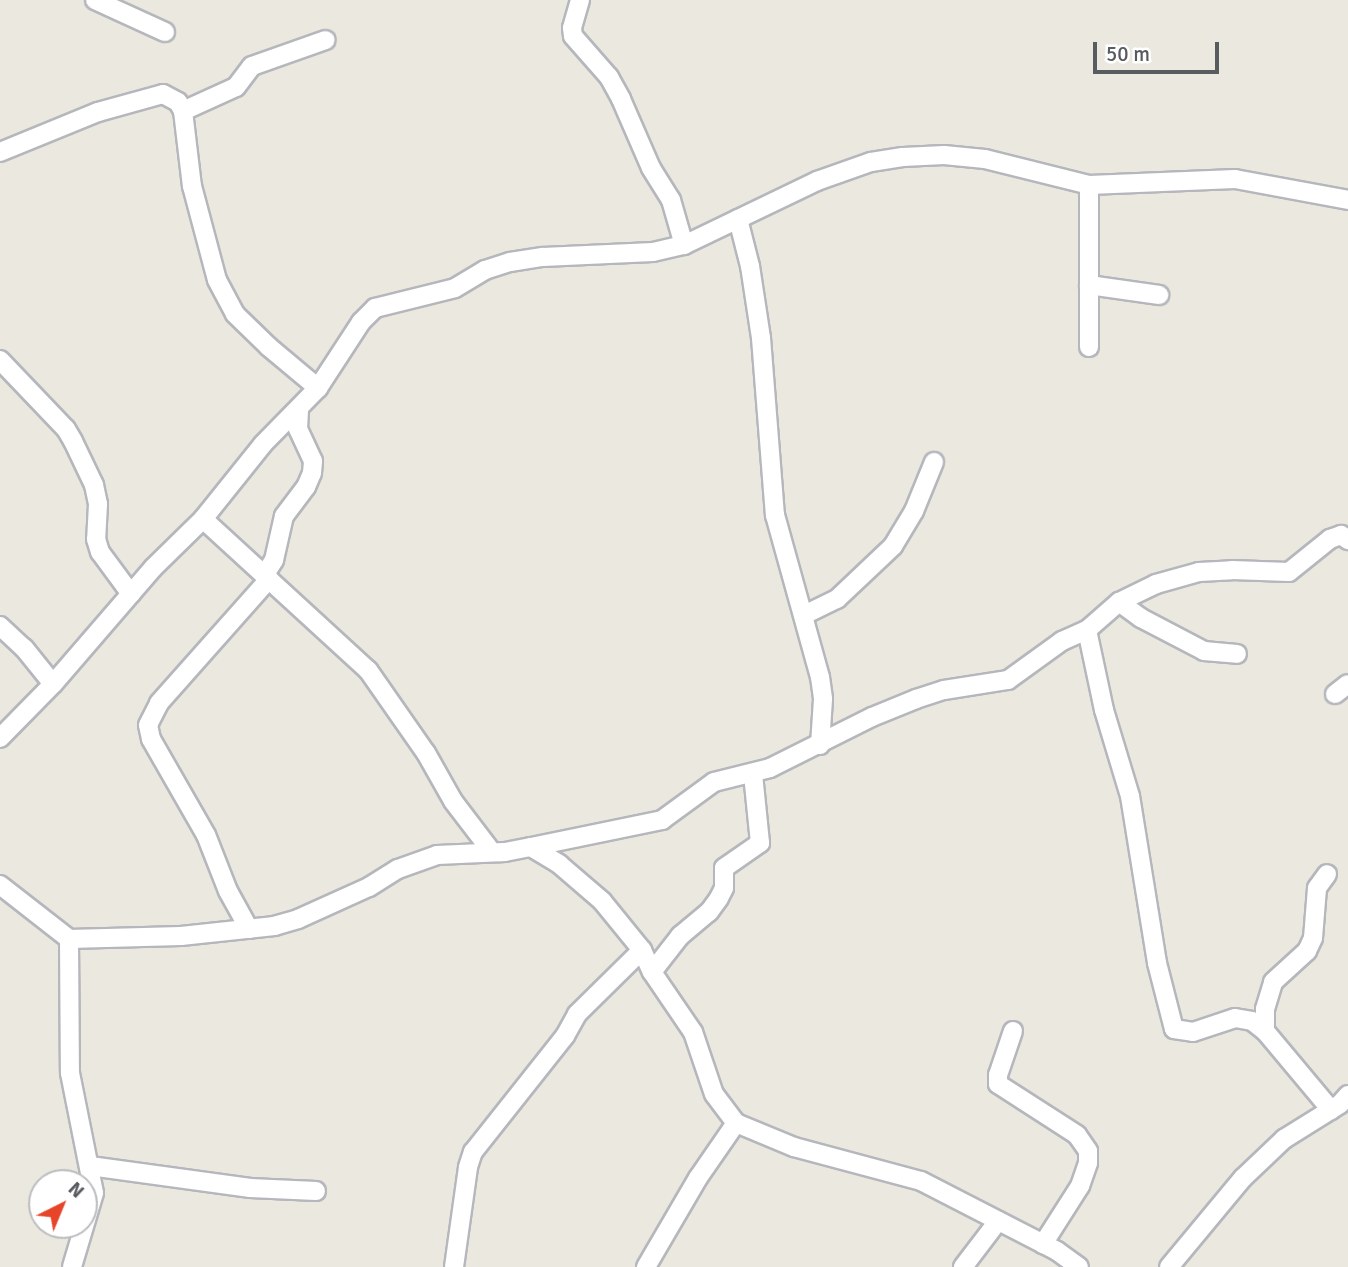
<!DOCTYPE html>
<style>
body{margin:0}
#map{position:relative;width:1348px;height:1267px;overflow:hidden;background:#ebe9df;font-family:Signika,sans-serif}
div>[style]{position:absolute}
.roads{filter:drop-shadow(2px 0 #b5b7bc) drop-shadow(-2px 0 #b5b7bc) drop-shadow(0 2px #b5b7bc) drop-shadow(0 -2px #b5b7bc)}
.minor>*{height:18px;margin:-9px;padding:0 9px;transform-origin:9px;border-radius:9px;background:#fff}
span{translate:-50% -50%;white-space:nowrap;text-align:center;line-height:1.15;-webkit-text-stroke:7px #fff;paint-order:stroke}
.north{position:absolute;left:28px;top:1169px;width:70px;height:70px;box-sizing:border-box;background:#fff;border:2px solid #bcbdbf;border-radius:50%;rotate:43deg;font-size:19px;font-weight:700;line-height:28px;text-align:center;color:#585b60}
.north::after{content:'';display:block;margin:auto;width:24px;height:32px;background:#e7452a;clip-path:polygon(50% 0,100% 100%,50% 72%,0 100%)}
.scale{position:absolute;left:1093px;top:42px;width:126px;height:32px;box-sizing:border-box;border:4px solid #585b60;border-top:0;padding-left:9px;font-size:21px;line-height:24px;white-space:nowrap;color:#585b60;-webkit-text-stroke:5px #fff;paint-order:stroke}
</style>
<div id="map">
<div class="roads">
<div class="minor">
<div style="left:95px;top:0;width:77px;rotate:24.6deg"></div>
<div style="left:580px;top:0;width:29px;rotate:106deg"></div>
<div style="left:572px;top:28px;width:8px;rotate:83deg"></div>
<div style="left:573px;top:36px;width:55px;rotate:48.7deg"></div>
<div style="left:609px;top:77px;width:25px;rotate:61deg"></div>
<div style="left:621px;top:99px;width:75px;rotate:66.5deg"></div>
<div style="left:651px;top:168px;width:38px;rotate:58deg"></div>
<div style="left:671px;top:200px;width:47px;rotate:73.9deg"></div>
<div style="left:183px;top:111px;width:76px;rotate:83.2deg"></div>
<div style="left:192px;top:186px;width:97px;rotate:75.1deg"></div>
<div style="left:217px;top:280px;width:38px;rotate:62deg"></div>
<div style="left:235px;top:314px;width:47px;rotate:44.1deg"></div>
<div style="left:269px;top:347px;width:64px;rotate:39.9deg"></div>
<div style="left:0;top:152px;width:106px;rotate:-22.2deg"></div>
<div style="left:98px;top:112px;width:67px;rotate:-15.5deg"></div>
<div style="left:163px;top:94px;width:17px;rotate:28deg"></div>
<div style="left:178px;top:102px;width:10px;rotate:61deg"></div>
<div style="left:183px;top:111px;width:58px;rotate:-24.4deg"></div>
<div style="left:236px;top:87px;width:26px;rotate:-53deg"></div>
<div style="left:252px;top:66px;width:78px;rotate:-19.4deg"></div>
<div style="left:738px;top:219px;width:49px;rotate:75.7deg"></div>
<div style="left:750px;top:266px;width:73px;rotate:81.3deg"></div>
<div style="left:761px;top:338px;width:178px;rotate:85.5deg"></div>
<div style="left:775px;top:515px;width:168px;rotate:74.5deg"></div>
<div style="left:820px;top:677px;width:22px;rotate:82deg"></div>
<div style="left:823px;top:699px;width:46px;rotate:93.7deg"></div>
<div style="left:1089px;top:285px;width:71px;rotate:8.1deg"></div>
<div style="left:1089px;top:347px;width:162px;rotate:-90deg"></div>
<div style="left:0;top:360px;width:95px;rotate:46.3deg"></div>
<div style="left:66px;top:429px;width:14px;rotate:60deg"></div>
<div style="left:73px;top:441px;width:49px;rotate:64.5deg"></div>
<div style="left:94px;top:485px;width:19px;rotate:78deg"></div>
<div style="left:98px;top:504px;width:35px;rotate:93deg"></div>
<div style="left:96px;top:539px;width:14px;rotate:73deg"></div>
<div style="left:100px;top:552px;width:52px;rotate:53.6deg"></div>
<div style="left:203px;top:519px;width:224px;rotate:42.5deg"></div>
<div style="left:368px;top:670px;width:101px;rotate:55.1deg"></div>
<div style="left:426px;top:753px;width:55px;rotate:60.6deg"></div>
<div style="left:453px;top:801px;width:64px;rotate:52.6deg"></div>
<div style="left:265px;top:574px;width:17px;rotate:-57deg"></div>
<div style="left:274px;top:560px;width:45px;rotate:-77.2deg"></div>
<div style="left:284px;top:516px;width:36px;rotate:-53deg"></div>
<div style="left:306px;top:487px;width:15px;rotate:-67deg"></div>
<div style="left:312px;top:473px;width:12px;rotate:-85deg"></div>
<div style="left:313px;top:461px;width:35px;rotate:-115deg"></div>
<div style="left:298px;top:429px;width:20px;rotate:-87deg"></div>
<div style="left:1119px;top:602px;width:27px;rotate:36deg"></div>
<div style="left:1141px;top:618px;width:71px;rotate:27.6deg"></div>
<div style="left:1204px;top:651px;width:33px;rotate:5deg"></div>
<div style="left:804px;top:615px;width:37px;rotate:-26deg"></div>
<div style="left:837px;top:599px;width:77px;rotate:-43.4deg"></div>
<div style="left:893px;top:546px;width:41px;rotate:-59deg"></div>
<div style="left:914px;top:511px;width:53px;rotate:-67.8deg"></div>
<div style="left:0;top:626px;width:33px;rotate:43deg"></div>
<div style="left:24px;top:648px;width:46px;rotate:51.1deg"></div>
<div style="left:1087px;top:630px;width:82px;rotate:78deg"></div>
<div style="left:1104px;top:710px;width:90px;rotate:73.2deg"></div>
<div style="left:1130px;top:796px;width:169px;rotate:80.8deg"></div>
<div style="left:1157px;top:963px;width:68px;rotate:75.6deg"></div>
<div style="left:1174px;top:1029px;width:19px;rotate:9deg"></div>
<div style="left:1193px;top:1032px;width:44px;rotate:-18.4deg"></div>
<div style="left:1235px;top:1018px;width:17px;rotate:10deg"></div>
<div style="left:1252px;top:1021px;width:16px;rotate:38deg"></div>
<div style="left:1265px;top:1031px;width:103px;rotate:50.1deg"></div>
<div style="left:1335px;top:694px;width:16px;rotate:-38deg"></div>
<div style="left:0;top:738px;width:76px;rotate:-45.5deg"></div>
<div style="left:53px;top:684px;width:153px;rotate:-49.2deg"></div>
<div style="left:153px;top:568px;width:70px;rotate:-44.4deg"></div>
<div style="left:203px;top:519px;width:96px;rotate:-51.3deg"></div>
<div style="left:263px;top:444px;width:78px;rotate:-45.5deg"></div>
<div style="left:318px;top:388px;width:79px;rotate:-56.9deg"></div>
<div style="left:361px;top:322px;width:20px;rotate:-45deg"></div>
<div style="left:375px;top:308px;width:82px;rotate:-14deg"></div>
<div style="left:455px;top:288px;width:35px;rotate:-31deg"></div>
<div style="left:485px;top:270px;width:26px;rotate:-18deg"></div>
<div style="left:510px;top:262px;width:33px;rotate:-9deg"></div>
<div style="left:543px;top:257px;width:110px;rotate:-2.6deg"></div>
<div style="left:653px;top:252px;width:32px;rotate:-13deg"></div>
<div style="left:684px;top:245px;width:148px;rotate:-25.7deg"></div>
<div style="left:817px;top:181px;width:57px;rotate:-19.4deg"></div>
<div style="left:871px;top:162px;width:32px;rotate:-9deg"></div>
<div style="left:903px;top:157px;width:41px;rotate:-2.8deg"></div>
<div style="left:944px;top:155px;width:41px;rotate:5.6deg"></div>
<div style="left:985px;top:159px;width:107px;rotate:14deg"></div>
<div style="left:1089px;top:185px;width:146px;rotate:-2.4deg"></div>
<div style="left:1235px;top:179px;width:115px;rotate:10.5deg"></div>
<div style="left:531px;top:847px;width:134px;rotate:-11.6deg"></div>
<div style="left:662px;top:820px;width:64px;rotate:-36.2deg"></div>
<div style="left:714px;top:782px;width:58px;rotate:-14deg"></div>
<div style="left:770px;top:768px;width:114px;rotate:-26.6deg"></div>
<div style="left:872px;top:717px;width:48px;rotate:-22.2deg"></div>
<div style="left:916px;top:699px;width:29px;rotate:-18deg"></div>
<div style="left:944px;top:690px;width:65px;rotate:-8.9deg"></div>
<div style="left:1008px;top:680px;width:67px;rotate:-35.8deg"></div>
<div style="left:1062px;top:641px;width:27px;rotate:-24deg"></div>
<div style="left:1087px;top:630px;width:43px;rotate:-41.2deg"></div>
<div style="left:1119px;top:602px;width:41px;rotate:-25.9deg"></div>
<div style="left:1156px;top:584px;width:45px;rotate:-15.6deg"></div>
<div style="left:1199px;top:572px;width:33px;rotate:-3deg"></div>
<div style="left:1232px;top:570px;width:57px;rotate:2deg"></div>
<div style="left:1289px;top:572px;width:53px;rotate:-38.8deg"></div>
<div style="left:1330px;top:539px;width:12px;rotate:-20deg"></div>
<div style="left:1341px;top:535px;width:9px;rotate:36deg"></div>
<div style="left:0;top:885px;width:88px;rotate:38deg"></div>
<div style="left:69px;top:939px;width:112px;rotate:-1.5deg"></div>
<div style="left:181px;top:936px;width:94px;rotate:-6.1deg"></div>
<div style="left:274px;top:926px;width:25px;rotate:-16deg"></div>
<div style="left:298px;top:919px;width:78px;rotate:-24.3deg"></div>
<div style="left:369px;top:887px;width:34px;rotate:-32deg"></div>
<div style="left:398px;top:869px;width:41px;rotate:-19.7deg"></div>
<div style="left:437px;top:855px;width:68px;rotate:-2.5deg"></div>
<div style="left:505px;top:852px;width:26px;rotate:-11deg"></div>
<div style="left:531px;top:847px;width:33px;rotate:31deg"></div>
<div style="left:559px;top:864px;width:57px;rotate:40.7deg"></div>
<div style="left:602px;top:901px;width:63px;rotate:50.8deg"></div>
<div style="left:642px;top:950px;width:24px;rotate:66deg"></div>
<div style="left:652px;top:972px;width:73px;rotate:55.7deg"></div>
<div style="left:693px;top:1032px;width:65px;rotate:71.3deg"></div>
<div style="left:714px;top:1094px;width:36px;rotate:53deg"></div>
<div style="left:736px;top:1123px;width:63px;rotate:22.5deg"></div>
<div style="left:794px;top:1147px;width:131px;rotate:15deg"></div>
<div style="left:921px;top:1181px;width:153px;rotate:27.2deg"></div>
<div style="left:1057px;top:1251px;width:27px;rotate:36deg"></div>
<div style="left:249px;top:929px;width:43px;rotate:-118.9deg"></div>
<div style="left:228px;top:891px;width:60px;rotate:-111.4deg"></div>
<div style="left:206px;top:835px;width:111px;rotate:-119.8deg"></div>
<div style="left:151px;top:739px;width:14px;rotate:-102deg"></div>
<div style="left:148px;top:725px;width:25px;rotate:-63deg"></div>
<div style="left:159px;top:703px;width:166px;rotate:-48.4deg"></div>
<div style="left:69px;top:939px;width:134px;rotate:89.6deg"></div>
<div style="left:70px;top:1073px;width:122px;rotate:78.7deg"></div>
<div style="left:94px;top:1193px;width:77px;rotate:106.6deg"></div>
<div style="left:652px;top:972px;width:46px;rotate:-52.1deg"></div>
<div style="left:680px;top:936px;width:38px;rotate:-40deg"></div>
<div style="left:709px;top:912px;width:17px;rotate:-54deg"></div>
<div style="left:719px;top:898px;width:11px;rotate:-63deg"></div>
<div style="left:724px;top:888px;width:20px;rotate:-90deg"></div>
<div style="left:724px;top:868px;width:44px;rotate:-34.8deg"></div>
<div style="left:760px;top:843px;width:69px;rotate:-95.8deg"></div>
<div style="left:1013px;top:1031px;width:46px;rotate:108.8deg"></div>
<div style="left:998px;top:1075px;width:9px;rotate:90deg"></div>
<div style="left:998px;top:1084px;width:94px;rotate:32.8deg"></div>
<div style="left:1077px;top:1135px;width:19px;rotate:55deg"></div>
<div style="left:1088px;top:1151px;width:12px;rotate:90deg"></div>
<div style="left:1088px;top:1163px;width:24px;rotate:109deg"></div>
<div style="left:1080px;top:1186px;width:69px;rotate:122.5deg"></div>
<div style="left:1265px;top:1031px;width:22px;rotate:-90deg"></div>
<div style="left:1265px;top:1009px;width:28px;rotate:-73deg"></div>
<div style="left:1273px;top:982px;width:46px;rotate:-42.4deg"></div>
<div style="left:1307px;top:951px;width:14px;rotate:-65deg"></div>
<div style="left:1313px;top:938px;width:50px;rotate:-85.4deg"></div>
<div style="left:1317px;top:888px;width:17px;rotate:-54deg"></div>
<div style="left:90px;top:1166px;width:162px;rotate:7.8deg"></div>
<div style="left:250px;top:1188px;width:66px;rotate:2.6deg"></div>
<div style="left:454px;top:1267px;width:101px;rotate:-82deg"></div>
<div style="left:468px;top:1167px;width:16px;rotate:-72deg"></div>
<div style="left:473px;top:1152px;width:148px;rotate:-51.6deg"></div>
<div style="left:565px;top:1036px;width:25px;rotate:-61deg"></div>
<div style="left:577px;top:1014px;width:91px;rotate:-44.6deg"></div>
<div style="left:646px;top:1267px;width:103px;rotate:-59.7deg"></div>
<div style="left:698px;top:1178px;width:67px;rotate:-55.4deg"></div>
<div style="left:963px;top:1267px;width:58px;rotate:-52.7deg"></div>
<div style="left:1169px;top:1267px;width:116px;rotate:-50.3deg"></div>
<div style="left:1243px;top:1178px;width:57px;rotate:-43.6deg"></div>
<div style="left:1284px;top:1139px;width:66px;rotate:-32deg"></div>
<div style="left:1340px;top:1104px;width:12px;rotate:-48deg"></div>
</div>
</div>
<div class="north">N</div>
<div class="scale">50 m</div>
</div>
